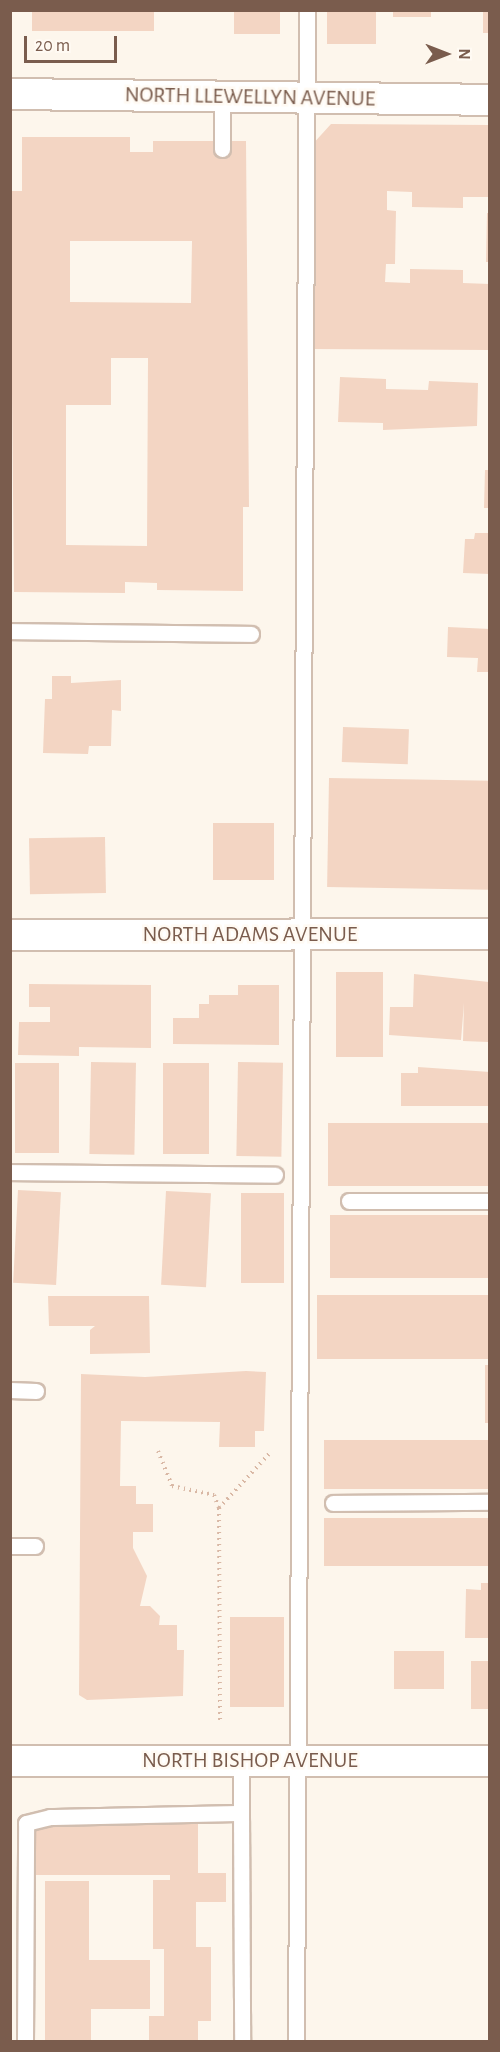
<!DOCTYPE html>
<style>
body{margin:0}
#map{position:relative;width:500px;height:2052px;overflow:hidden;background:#fdf6ec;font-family:"Alegreya Sans",sans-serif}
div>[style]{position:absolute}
.building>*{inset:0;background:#f3d5c3;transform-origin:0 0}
.path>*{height:4px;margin-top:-2px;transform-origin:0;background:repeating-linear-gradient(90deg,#d9b8a5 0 1.5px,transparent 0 6px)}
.roads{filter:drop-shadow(2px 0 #d1beb0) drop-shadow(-2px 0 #d1beb0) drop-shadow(0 2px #d1beb0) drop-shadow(0 -2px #d1beb0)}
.lane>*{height:15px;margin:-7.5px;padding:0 7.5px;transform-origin:7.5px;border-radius:7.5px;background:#fff}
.street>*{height:30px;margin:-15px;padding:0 15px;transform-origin:15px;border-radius:15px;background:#fff}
span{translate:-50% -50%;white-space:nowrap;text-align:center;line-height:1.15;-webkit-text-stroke:5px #fffaf3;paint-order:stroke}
.street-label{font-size:22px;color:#7a5c4d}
.frame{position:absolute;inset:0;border:12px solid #7a5c4d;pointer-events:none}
.north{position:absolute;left:416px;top:24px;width:60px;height:60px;-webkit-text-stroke:4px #fffaf3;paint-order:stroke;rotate:90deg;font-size:16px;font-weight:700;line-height:24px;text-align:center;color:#7a5c4d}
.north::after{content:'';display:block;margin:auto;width:21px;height:27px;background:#7a5c4d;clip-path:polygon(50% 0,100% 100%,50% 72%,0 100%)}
.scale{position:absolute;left:24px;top:36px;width:93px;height:27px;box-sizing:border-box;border:3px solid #7a5c4d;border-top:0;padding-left:8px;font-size:18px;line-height:21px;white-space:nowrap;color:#7a5c4d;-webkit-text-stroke:4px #fffaf3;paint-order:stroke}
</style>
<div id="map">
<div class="building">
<div style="left:32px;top:10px;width:122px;height:21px"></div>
<div style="left:234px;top:10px;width:46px;height:24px"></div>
<div style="left:327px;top:10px;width:49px;height:34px"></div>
<div style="left:393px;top:10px;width:38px;height:7px"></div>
<div style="left:483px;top:10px;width:7px;height:23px"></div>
<div style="clip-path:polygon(331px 124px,490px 125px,490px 197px,463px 197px,463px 208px,412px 207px,412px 192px,387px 191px,387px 210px,396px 211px,395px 264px,386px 264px,385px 282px,410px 283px,410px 269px,463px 270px,463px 283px,490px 284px,490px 350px,310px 349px,311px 146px)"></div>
<div style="clip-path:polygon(evenodd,22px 137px,130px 137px,130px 152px,153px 152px,153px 141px,246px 141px,249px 507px,243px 507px,243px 591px,157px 590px,157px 583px,125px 582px,125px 593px,14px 592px,10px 191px,22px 191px,22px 137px,70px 241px,192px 241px,191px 303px,70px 302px,70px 241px,22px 137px,111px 358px,148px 358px,147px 546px,66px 545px,66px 405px,111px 405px,111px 358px)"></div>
<div style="clip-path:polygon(487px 213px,490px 213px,490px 262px,486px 262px)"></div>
<div style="clip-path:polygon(340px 377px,386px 379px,386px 389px,428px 390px,429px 381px,478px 383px,477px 426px,383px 430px,383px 423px,338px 422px)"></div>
<div style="clip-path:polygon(485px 470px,490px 470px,490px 508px,484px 508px)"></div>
<div style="clip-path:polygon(475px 533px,490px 533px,490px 574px,463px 573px,465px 539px,474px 539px)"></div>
<div style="clip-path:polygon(448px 627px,490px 629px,490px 672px,477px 672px,478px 658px,447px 657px)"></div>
<div style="clip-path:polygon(52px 676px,71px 676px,71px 683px,121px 680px,121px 711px,112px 710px,111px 746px,89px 746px,88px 754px,43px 753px,45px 699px,52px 699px)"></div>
<div style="left:343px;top:727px;width:66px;height:35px;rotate:2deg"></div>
<div style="left:329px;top:778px;width:161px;height:109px;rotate:1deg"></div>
<div style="left:213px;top:823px;width:61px;height:57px"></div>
<div style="left:105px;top:837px;width:56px;height:76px;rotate:89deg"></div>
<div style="left:336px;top:972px;width:47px;height:85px"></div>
<div style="clip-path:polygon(414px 974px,489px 982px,488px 1042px,463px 1041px,464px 1003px,461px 1040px,389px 1035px,390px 1007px,413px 1007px)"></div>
<div style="clip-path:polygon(29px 984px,151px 985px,151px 1048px,79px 1047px,79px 1056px,18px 1055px,19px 1022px,50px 1022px,50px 1007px,29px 1007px)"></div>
<div style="clip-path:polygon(238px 985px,279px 985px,279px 1045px,173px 1044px,173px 1018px,199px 1018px,199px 1004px,209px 1004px,209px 995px,238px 995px)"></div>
<div style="left:91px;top:1062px;width:45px;height:92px;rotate:1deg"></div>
<div style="left:238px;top:1062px;width:45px;height:94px;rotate:1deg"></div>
<div style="left:15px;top:1063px;width:44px;height:90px"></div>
<div style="left:163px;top:1063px;width:46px;height:91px"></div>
<div style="clip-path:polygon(418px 1067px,490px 1072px,490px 1106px,401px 1106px,401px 1073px,418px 1073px)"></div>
<div style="left:490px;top:1123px;width:63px;height:162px;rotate:90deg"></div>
<div style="left:18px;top:1190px;width:43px;height:93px;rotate:3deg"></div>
<div style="left:166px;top:1191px;width:45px;height:94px;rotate:3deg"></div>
<div style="left:241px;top:1193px;width:43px;height:90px"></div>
<div style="left:490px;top:1215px;width:63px;height:160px;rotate:90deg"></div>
<div style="left:490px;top:1295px;width:64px;height:173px;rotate:90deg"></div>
<div style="clip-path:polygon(48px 1296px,149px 1296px,150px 1353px,90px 1354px,90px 1330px,95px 1326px,49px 1326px)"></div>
<div style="left:485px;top:1365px;width:5px;height:58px"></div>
<div style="clip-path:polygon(246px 1371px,266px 1372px,264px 1431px,255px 1431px,255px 1447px,219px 1447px,220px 1422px,121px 1421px,120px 1486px,136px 1486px,136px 1504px,153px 1504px,153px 1532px,133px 1532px,133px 1548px,147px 1576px,140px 1606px,150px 1606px,160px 1616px,159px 1625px,177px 1625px,177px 1650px,184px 1650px,183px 1696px,87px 1700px,79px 1695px,81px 1374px,145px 1377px)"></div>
<div style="left:324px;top:1440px;width:166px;height:49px"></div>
<div style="left:490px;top:1518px;width:48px;height:166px;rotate:90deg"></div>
<div style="clip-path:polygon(481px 1583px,490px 1583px,490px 1638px,465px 1638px,466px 1589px,481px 1590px)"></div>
<div style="left:230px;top:1617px;width:54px;height:90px"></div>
<div style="left:444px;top:1651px;width:38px;height:50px;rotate:90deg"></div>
<div style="left:471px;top:1661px;width:19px;height:48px"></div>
<div style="clip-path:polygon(36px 1823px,198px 1823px,198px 1873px,226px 1873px,226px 1902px,196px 1902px,196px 1947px,211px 1947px,211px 2021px,198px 2021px,198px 2042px,149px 2042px,149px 2016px,164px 2016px,164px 1949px,153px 1949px,153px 1880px,170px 1880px,170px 1875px,36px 1875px)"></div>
<div style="clip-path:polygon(45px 1881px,89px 1881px,89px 1960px,150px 1960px,150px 2009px,91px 2009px,91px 2042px,45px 2042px)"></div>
</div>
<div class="path">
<div style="left:158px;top:1451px;width:38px;rotate:68deg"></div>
<div style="left:172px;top:1486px;width:43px;rotate:12.1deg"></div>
<div style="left:214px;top:1495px;width:14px;rotate:69deg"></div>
<div style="left:219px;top:1508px;width:215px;rotate:89.7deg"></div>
<div style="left:219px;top:1508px;width:75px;rotate:-47.2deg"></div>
</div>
<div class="roads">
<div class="lane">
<div style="left:222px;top:97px;width:52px;rotate:90deg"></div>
<div style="left:10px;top:631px;width:241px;rotate:0.7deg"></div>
<div style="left:10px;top:1172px;width:265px;rotate:0.6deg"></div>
<div style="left:349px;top:1201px;width:141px"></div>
<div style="left:10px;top:1390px;width:26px;rotate:2deg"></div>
<div style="left:333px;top:1503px;width:157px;rotate:-0.4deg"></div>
<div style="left:10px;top:1546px;width:25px"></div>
<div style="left:241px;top:1761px;width:52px;rotate:90deg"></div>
<div style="left:25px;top:2042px;width:219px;rotate:-89.7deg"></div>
<div style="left:26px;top:1823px;width:25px;rotate:-14deg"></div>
<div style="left:50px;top:1817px;width:191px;rotate:-1.2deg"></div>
<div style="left:241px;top:1813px;width:229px;rotate:89.7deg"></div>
<div style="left:296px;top:2042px;width:2032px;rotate:-89.69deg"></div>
</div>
<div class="street">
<div style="left:10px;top:94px;width:480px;rotate:0.7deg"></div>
<div style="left:10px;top:935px;width:480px;rotate:-0.1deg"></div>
<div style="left:10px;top:1761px;width:480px"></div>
</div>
</div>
<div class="street-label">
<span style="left:250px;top:97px;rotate:1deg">NORTH LLEWELLYN AVENUE</span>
<span style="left:250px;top:935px">NORTH ADAMS AVENUE</span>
<span style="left:250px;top:1761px">NORTH BISHOP AVENUE</span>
</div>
<div class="frame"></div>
<div class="north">N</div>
<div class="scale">20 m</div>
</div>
